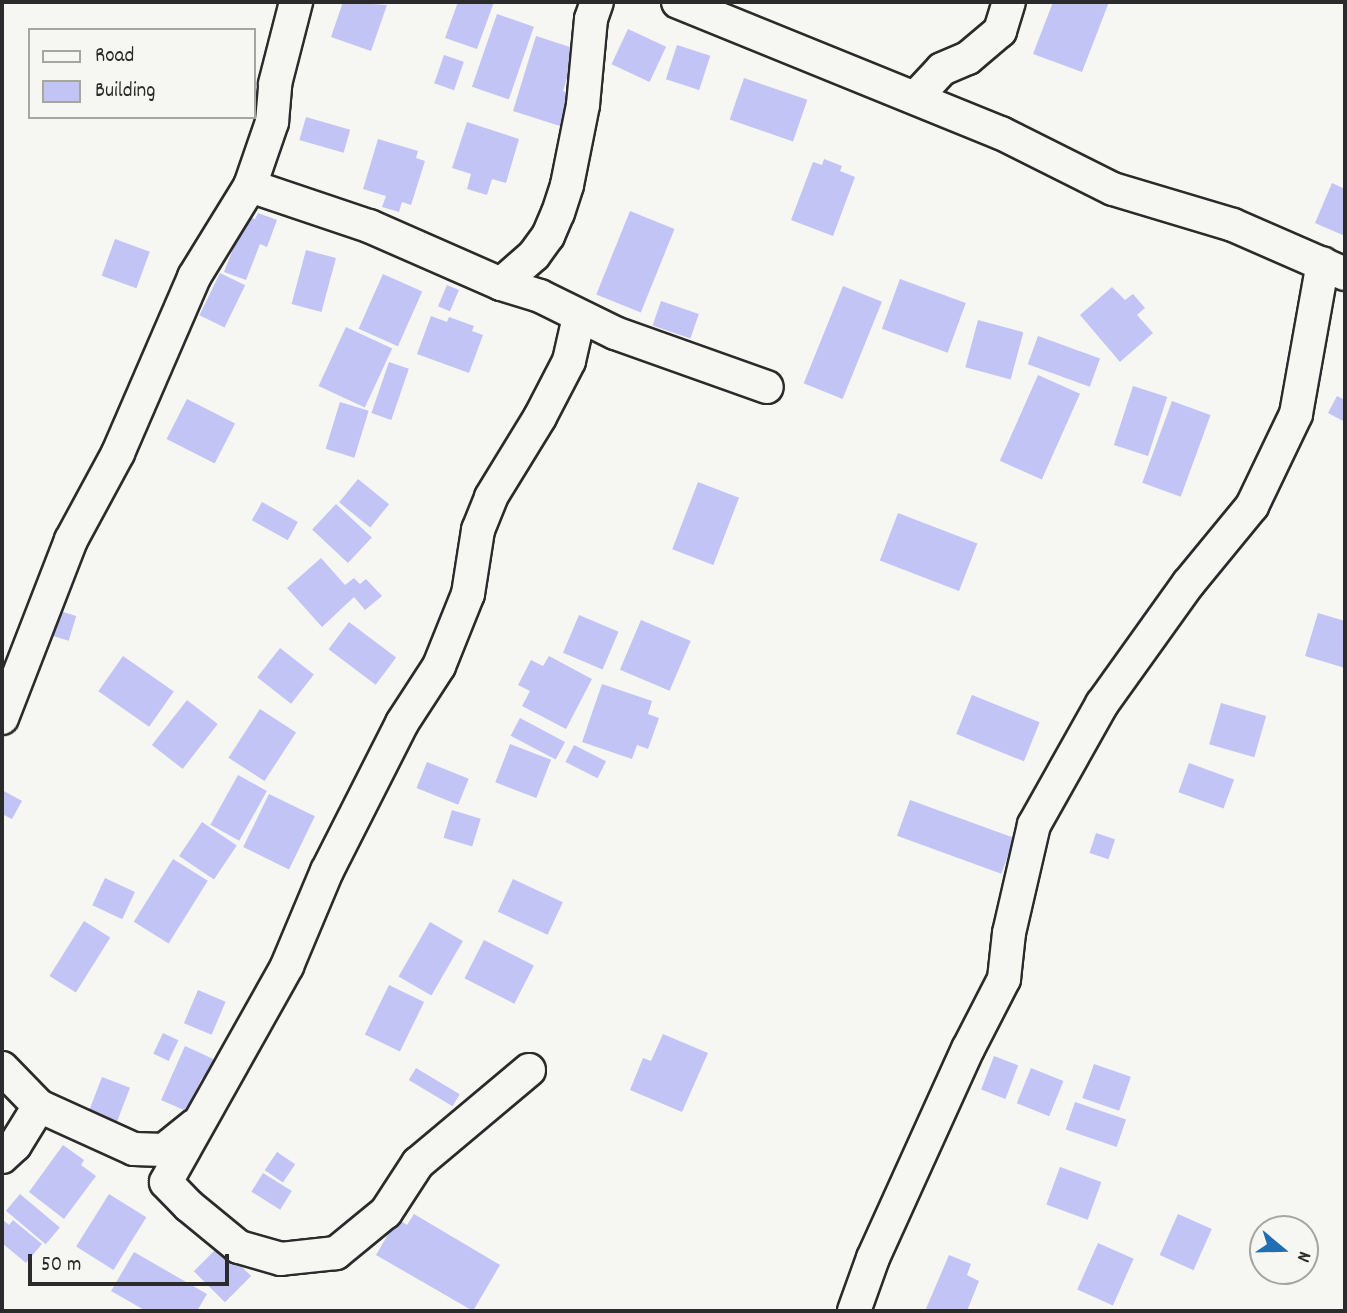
<!DOCTYPE html>
<style>
body{margin:0}
#map{position:relative;width:1347px;height:1313px;overflow:hidden;background:#f6f6f2;font-family:Dekko,sans-serif}
div>[style]{position:absolute}
.building>*{inset:0;background:#c3c4f6;transform-origin:0 0}
.roads{filter:drop-shadow(2px 0 #2b2b2b) drop-shadow(-2px 0 #2b2b2b) drop-shadow(0 2px #2b2b2b) drop-shadow(0 -2px #2b2b2b)}
.minor>*{height:32px;margin:-16px;padding:0 16px;transform-origin:16px;border-radius:16px;background:#f6f6f2}
span{translate:-50% -50%;white-space:nowrap;text-align:center;line-height:1.15;-webkit-text-stroke:5px #f6f6f2;paint-order:stroke}
.frame{position:absolute;inset:0;border:4px solid #2b2b2b;pointer-events:none}
.legend{position:absolute;left:28px;top:28px;width:228px;height:91px;box-sizing:border-box;background:#f6f6f2;border:2px solid #a5a5a2;margin:0;padding:9px 12px;list-style:none;font-size:21px;color:#2b2b2b}
.legend li{display:flex;align-items:center;gap:14px;height:35px}
.legend b{width:35px;border:2px solid #a5a5a2}
.north{position:absolute;left:1249px;top:1215px;width:70px;height:70px;box-sizing:border-box;background:#f6f6f2;border:2px solid #a5a5a2;border-radius:50%;rotate:109deg;font-size:19px;font-weight:700;line-height:28px;text-align:center;color:#2b2b2b}
.north::after{content:'';display:block;margin:auto;width:24px;height:32px;background:#1f6fb2;clip-path:polygon(50% 0,100% 100%,50% 72%,0 100%)}
.scale{position:absolute;left:28px;top:1254px;width:201px;height:32px;box-sizing:border-box;border:4px solid #2b2b2b;border-top:0;padding-left:9px;font-size:21px;line-height:24px;white-space:nowrap;color:#2b2b2b;-webkit-text-stroke:5px #f6f6f2;paint-order:stroke}
</style>
<div id="map">
<div class="building">
<div style="clip-path:polygon(343px 2px,387px 5px,371px 51px,331px 37px)"></div>
<div style="clip-path:polygon(458px 2px,494px 2px,477px 49px,445px 38px)"></div>
<div style="clip-path:polygon(1053px 2px,1109px 2px,1082px 72px,1033px 54px)"></div>
<div style="left:497px;top:14px;width:39px;height:77px;rotate:19deg"></div>
<div style="left:628px;top:29px;width:42px;height:39px;rotate:25deg"></div>
<div style="clip-path:polygon(536px 36px,576px 49px,563px 91px,573px 94px,563px 127px,513px 111px)"></div>
<div style="left:677px;top:45px;width:35px;height:36px;rotate:18deg"></div>
<div style="left:444px;top:55px;width:21px;height:30px;rotate:19deg"></div>
<div style="left:744px;top:78px;width:67px;height:44px;rotate:19deg"></div>
<div style="left:306px;top:117px;width:46px;height:24px;rotate:16deg"></div>
<div style="clip-path:polygon(467px 122px,519px 139px,506px 183px,492px 179px,487px 195px,467px 189px,471px 174px,452px 168px)"></div>
<div style="clip-path:polygon(378px 139px,418px 151px,416px 158px,425px 161px,411px 205px,402px 202px,399px 212px,382px 207px,386px 196px,363px 189px)"></div>
<div style="clip-path:polygon(824px 159px,842px 166px,840px 171px,855px 177px,833px 236px,791px 220px,813px 162px,822px 165px)"></div>
<div style="clip-path:polygon(1332px 183px,1345px 189px,1345px 236px,1315px 223px)"></div>
<div style="left:630px;top:211px;width:48px;height:90px;rotate:22deg"></div>
<div style="clip-path:polygon(258px 213px,277px 220px,267px 247px,260px 244px,246px 280px,224px 272px,246px 216px,255px 219px)"></div>
<div style="left:115px;top:239px;width:37px;height:39px;rotate:20deg"></div>
<div style="left:306px;top:250px;width:31px;height:56px;rotate:15deg"></div>
<div style="left:220px;top:273px;width:28px;height:47px;rotate:26deg"></div>
<div style="left:383px;top:274px;width:43px;height:60px;rotate:24deg"></div>
<div style="left:900px;top:279px;width:70px;height:53px;rotate:20deg"></div>
<div style="left:447px;top:285px;width:13px;height:23px;rotate:23deg"></div>
<div style="left:843px;top:286px;width:42px;height:105px;rotate:22deg"></div>
<div style="clip-path:polygon(1112px 287px,1125px 300px,1133px 294px,1145px 308px,1137px 315px,1153px 333px,1120px 362px,1080px 315px)"></div>
<div style="left:661px;top:301px;width:40px;height:26px;rotate:19deg"></div>
<div style="clip-path:polygon(431px 316px,447px 322px,449px 317px,474px 326px,472px 331px,483px 335px,469px 373px,417px 354px)"></div>
<div style="left:978px;top:320px;width:47px;height:49px;rotate:15deg"></div>
<div style="left:346px;top:327px;width:51px;height:65px;rotate:25deg"></div>
<div style="left:1038px;top:336px;width:66px;height:30px;rotate:20deg"></div>
<div style="left:389px;top:362px;width:21px;height:54px;rotate:19deg"></div>
<div style="left:1038px;top:375px;width:46px;height:94px;rotate:24deg"></div>
<div style="left:1133px;top:386px;width:36px;height:62px;rotate:18deg"></div>
<div style="clip-path:polygon(1337px 396px,1345px 400px,1345px 422px,1328px 413px)"></div>
<div style="left:187px;top:399px;width:54px;height:45px;rotate:27deg"></div>
<div style="left:1172px;top:401px;width:41px;height:87px;rotate:20deg"></div>
<div style="left:340px;top:402px;width:30px;height:49px;rotate:17deg"></div>
<div style="left:358px;top:479px;width:40px;height:30px;rotate:39deg"></div>
<div style="left:698px;top:482px;width:44px;height:72px;rotate:21deg"></div>
<div style="left:262px;top:502px;width:41px;height:21px;rotate:29deg"></div>
<div style="left:336px;top:504px;width:49px;height:35px;rotate:43deg"></div>
<div style="left:898px;top:513px;width:85px;height:51px;rotate:21deg"></div>
<div style="clip-path:polygon(321px 558px,345px 585px,354px 578px,360px 584px,366px 579px,382px 596px,365px 610px,354px 597px,322px 627px,287px 588px)"></div>
<div style="left:60px;top:611px;width:17px;height:26px;rotate:17deg"></div>
<div style="clip-path:polygon(1318px 613px,1345px 621px,1345px 668px,1305px 656px)"></div>
<div style="left:579px;top:615px;width:43px;height:41px;rotate:23deg"></div>
<div style="left:641px;top:620px;width:54px;height:54px;rotate:23deg"></div>
<div style="left:349px;top:622px;width:59px;height:34px;rotate:37deg"></div>
<div style="left:280px;top:648px;width:43px;height:37px;rotate:38deg"></div>
<div style="left:123px;top:656px;width:62px;height:43px;rotate:35deg"></div>
<div style="clip-path:polygon(549px 656px,592px 679px,566px 729px,522px 706px,530px 691px,518px 685px,531px 660px,543px 666px)"></div>
<div style="clip-path:polygon(602px 684px,652px 701px,648px 714px,659px 718px,648px 749px,637px 745px,632px 759px,582px 742px)"></div>
<div style="left:972px;top:695px;width:73px;height:42px;rotate:22deg"></div>
<div style="left:187px;top:700px;width:39px;height:57px;rotate:38deg"></div>
<div style="left:1221px;top:703px;width:47px;height:43px;rotate:16deg"></div>
<div style="left:260px;top:709px;width:43px;height:58px;rotate:33deg"></div>
<div style="left:520px;top:718px;width:51px;height:20px;rotate:28deg"></div>
<div style="left:510px;top:744px;width:44px;height:41px;rotate:21deg"></div>
<div style="left:574px;top:745px;width:36px;height:19px;rotate:27deg"></div>
<div style="left:427px;top:762px;width:45px;height:28px;rotate:22deg"></div>
<div style="left:1189px;top:763px;width:48px;height:31px;rotate:20deg"></div>
<div style="left:238px;top:775px;width:33px;height:57px;rotate:29deg"></div>
<div style="clip-path:polygon(2px 790px,22px 801px,12px 819px,2px 814px)"></div>
<div style="left:269px;top:794px;width:51px;height:59px;rotate:26deg"></div>
<div style="left:910px;top:800px;width:111px;height:38px;rotate:20deg"></div>
<div style="left:452px;top:810px;width:30px;height:29px;rotate:17deg"></div>
<div style="left:202px;top:822px;width:42px;height:41px;rotate:34deg"></div>
<div style="left:1096px;top:833px;width:20px;height:21px;rotate:18deg"></div>
<div style="left:173px;top:859px;width:41px;height:74px;rotate:32deg"></div>
<div style="left:105px;top:878px;width:33px;height:30px;rotate:25deg"></div>
<div style="left:513px;top:879px;width:55px;height:36px;rotate:25deg"></div>
<div style="left:84px;top:921px;width:31px;height:65px;rotate:32deg"></div>
<div style="left:430px;top:922px;width:38px;height:63px;rotate:30deg"></div>
<div style="left:484px;top:940px;width:56px;height:43px;rotate:27deg"></div>
<div style="left:389px;top:985px;width:39px;height:55px;rotate:26deg"></div>
<div style="left:198px;top:990px;width:30px;height:36px;rotate:23deg"></div>
<div style="left:163px;top:1033px;width:17px;height:23px;rotate:25deg"></div>
<div style="clip-path:polygon(663px 1034px,708px 1053px,682px 1112px,630px 1090px,643px 1058px,651px 1061px)"></div>
<div style="clip-path:polygon(185px 1046px,222px 1063px,213px 1083px,202px 1078px,186px 1111px,161px 1100px)"></div>
<div style="left:994px;top:1056px;width:26px;height:36px;rotate:21deg"></div>
<div style="left:1094px;top:1064px;width:39px;height:36px;rotate:19deg"></div>
<div style="left:416px;top:1068px;width:51px;height:14px;rotate:31deg"></div>
<div style="left:1031px;top:1068px;width:35px;height:38px;rotate:22deg"></div>
<div style="left:102px;top:1077px;width:30px;height:39px;rotate:21deg"></div>
<div style="left:1075px;top:1102px;width:54px;height:29px;rotate:19deg"></div>
<div style="clip-path:polygon(63px 1145px,84px 1160px,81px 1165px,96px 1176px,64px 1219px,29px 1192px)"></div>
<div style="left:277px;top:1152px;width:22px;height:22px;rotate:34deg"></div>
<div style="left:1060px;top:1167px;width:44px;height:40px;rotate:20deg"></div>
<div style="left:263px;top:1173px;width:34px;height:22px;rotate:32deg"></div>
<div style="left:20px;top:1194px;width:52px;height:22px;rotate:40deg"></div>
<div style="left:109px;top:1194px;width:44px;height:62px;rotate:32deg"></div>
<div style="clip-path:polygon(414px 1214px,500px 1265px,473px 1311px,376px 1255px,397px 1219px,407px 1225px)"></div>
<div style="left:1178px;top:1214px;width:37px;height:45px;rotate:24deg"></div>
<div style="clip-path:polygon(2px 1219px,9px 1225px,13px 1220px,42px 1244px,26px 1263px,2px 1243px)"></div>
<div style="left:1098px;top:1243px;width:39px;height:51px;rotate:24deg"></div>
<div style="left:220px;top:1245px;width:44px;height:37px;rotate:45deg"></div>
<div style="clip-path:polygon(134px 1252px,207px 1294px,197px 1311px,146px 1311px,111px 1291px)"></div>
<div style="clip-path:polygon(949px 1255px,971px 1264px,967px 1275px,979px 1281px,967px 1311px,925px 1311px)"></div>
</div>
<div class="roads">
<div class="minor">
<div style="left:678px;top:2px;width:349px;rotate:22.1deg"></div>
<div style="left:1001px;top:133px;width:125px;rotate:26.6deg"></div>
<div style="left:1113px;top:189px;width:125px;rotate:16.7deg"></div>
<div style="left:1233px;top:225px;width:122px;rotate:23.6deg"></div>
<div style="left:916px;top:97px;width:38px;rotate:-47deg"></div>
<div style="left:942px;top:69px;width:28px;rotate:-23deg"></div>
<div style="left:968px;top:58px;width:42px;rotate:-40.2deg"></div>
<div style="left:1000px;top:31px;width:30px;rotate:-73deg"></div>
<div style="left:250px;top:186px;width:126px;rotate:18.6deg"></div>
<div style="left:369px;top:226px;width:144px;rotate:23.7deg"></div>
<div style="left:501px;top:284px;width:41px;rotate:17.1deg"></div>
<div style="left:540px;top:296px;width:84px;rotate:26.3deg"></div>
<div style="left:615px;top:333px;width:161px;rotate:19.6deg"></div>
<div style="left:501px;top:284px;width:44px;rotate:-41.3deg"></div>
<div style="left:534px;top:255px;width:24px;rotate:-54deg"></div>
<div style="left:548px;top:236px;width:25px;rotate:-67deg"></div>
<div style="left:558px;top:213px;width:29px;rotate:-72deg"></div>
<div style="left:567px;top:185px;width:82px;rotate:-78.7deg"></div>
<div style="left:583px;top:105px;width:86px;rotate:-84.7deg"></div>
<div style="left:591px;top:19px;width:18px;rotate:-71deg"></div>
<div style="left:2px;top:718px;width:191px;rotate:-68.8deg"></div>
<div style="left:71px;top:540px;width:99px;rotate:-61.6deg"></div>
<div style="left:118px;top:453px;width:192px;rotate:-66.6deg"></div>
<div style="left:194px;top:277px;width:107px;rotate:-58.4deg"></div>
<div style="left:250px;top:186px;width:68px;rotate:-71deg"></div>
<div style="left:272px;top:122px;width:38px;rotate:-85deg"></div>
<div style="left:275px;top:84px;width:85px;rotate:-75.6deg"></div>
<div style="left:2px;top:1068px;width:53px;rotate:45.8deg"></div>
<div style="left:39px;top:1106px;width:104px;rotate:24.4deg"></div>
<div style="left:134px;top:1149px;width:30px;rotate:2deg"></div>
<div style="left:164px;top:1150px;width:38px;rotate:-39deg"></div>
<div style="left:529px;top:1070px;width:145px;rotate:140deg"></div>
<div style="left:418px;top:1163px;width:59px;rotate:123.1deg"></div>
<div style="left:386px;top:1212px;width:65px;rotate:140.6deg"></div>
<div style="left:336px;top:1253px;width:55px;rotate:173.8deg"></div>
<div style="left:281px;top:1259px;width:44px;rotate:-164.1deg"></div>
<div style="left:239px;top:1247px;width:65px;rotate:-140.6deg"></div>
<div style="left:189px;top:1206px;width:33px;rotate:-134deg"></div>
<div style="left:166px;top:1182px;width:248px;rotate:-60.7deg"></div>
<div style="left:287px;top:966px;width:103px;rotate:-67.2deg"></div>
<div style="left:327px;top:871px;width:166px;rotate:-63.1deg"></div>
<div style="left:402px;top:723px;width:68px;rotate:-57deg"></div>
<div style="left:439px;top:666px;width:78px;rotate:-68.1deg"></div>
<div style="left:468px;top:594px;width:65px;rotate:-81.1deg"></div>
<div style="left:478px;top:530px;width:35px;rotate:-68deg"></div>
<div style="left:491px;top:497px;width:94px;rotate:-58.5deg"></div>
<div style="left:540px;top:417px;width:63px;rotate:-62.6deg"></div>
<div style="left:569px;top:361px;width:45px;rotate:-77.2deg"></div>
<div style="left:2px;top:1157px;width:18px;rotate:-43deg"></div>
<div style="left:15px;top:1145px;width:46px;rotate:-58.4deg"></div>
<div style="left:854px;top:1311px;width:56px;rotate:-70.3deg"></div>
<div style="left:873px;top:1258px;width:230px;rotate:-65.6deg"></div>
<div style="left:968px;top:1049px;width:79px;rotate:-62.8deg"></div>
<div style="left:1004px;top:979px;width:46px;rotate:-83.8deg"></div>
<div style="left:1009px;top:933px;width:111px;rotate:-77deg"></div>
<div style="left:1034px;top:825px;width:139px;rotate:-60.7deg"></div>
<div style="left:1102px;top:704px;width:148px;rotate:-54.4deg"></div>
<div style="left:1188px;top:584px;width:101px;rotate:-50.6deg"></div>
<div style="left:1252px;top:506px;width:102px;rotate:-64.4deg"></div>
<div style="left:1296px;top:414px;width:153px;rotate:-79.9deg"></div>
</div>
</div>
<div class="frame"></div>
<ul class="legend">
<li><b style="height:9px;background:#f6f6f2"></b>Road</li>
<li><b style="height:19px;background:#c3c4f6"></b>Building</li>
</ul>
<div class="north">N</div>
<div class="scale">50 m</div>
</div>
